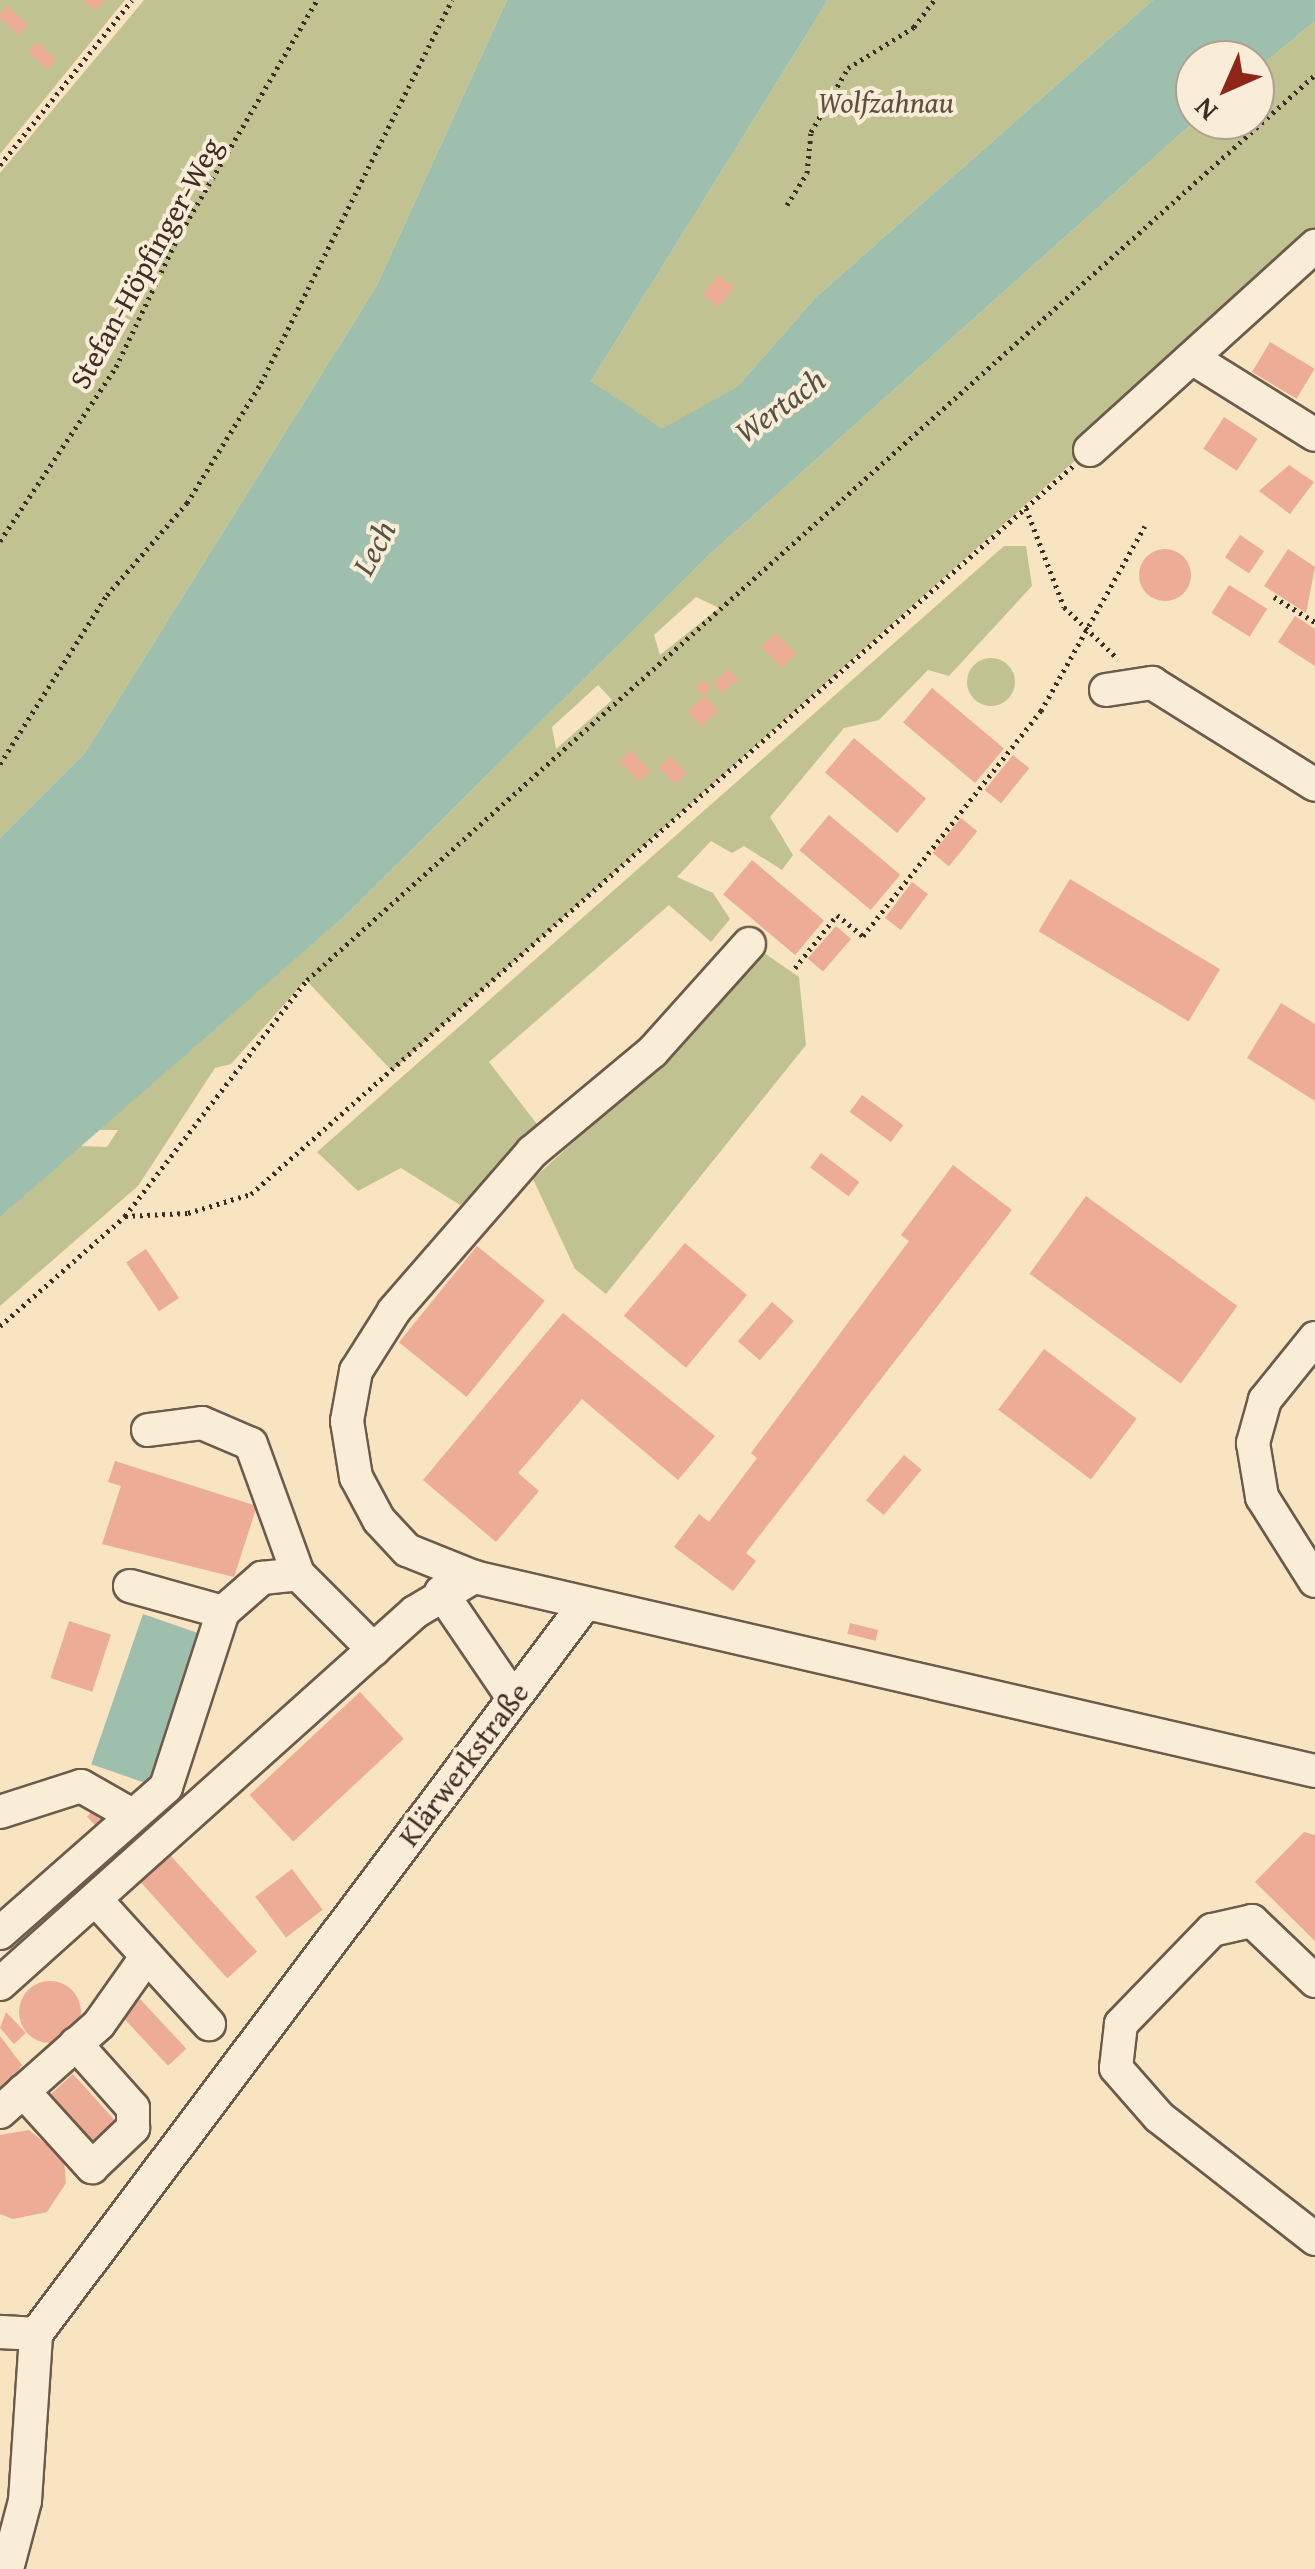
<!DOCTYPE html>
<meta charset="utf-8">
<style>
body{margin:0}
#map{position:relative;width:1315px;height:2569px;overflow:hidden;background:#f8e4c1;font-family:"Gentium Book Plus",serif}
div>[style]{position:absolute}
.green>*{inset:0;background:#c0c391}
.round{border-radius:50%}
.water>*{inset:0;background:#9ebfae;transform-origin:0 0}
.building>*{inset:0;background:#ecac95;transform-origin:0 0}
.path>*{height:5px;margin-top:-2.5px;transform-origin:0;background:repeating-linear-gradient(90deg,#3e2d24 0 2.5px,transparent 0 7.5px)}
.roads{filter:drop-shadow(2px 0 #6c5b4b) drop-shadow(-2px 0 #6c5b4b) drop-shadow(0 2px #6c5b4b) drop-shadow(0 -2px #6c5b4b)}
.minor>*{height:32px;margin:-16px;padding:0 16px;transform-origin:16px;border-radius:16px;background:#faedd7}
span{translate:-50% -50%;white-space:nowrap;text-align:center;line-height:1.15;-webkit-text-stroke:8px #faedd7;paint-order:stroke}
.park-label{font-size:30px;color:#5e523f;font-style:italic}
.street-label{font-size:30px;color:#3e2d24}
.water-label{font-size:32px;color:#565246;font-style:italic}
.north{position:absolute;left:1175px;top:40px;width:100px;height:100px;box-sizing:border-box;background:#faedd7;border:2px solid #afa08f;border-radius:50%;rotate:225deg;font-size:28px;font-weight:700;line-height:40px;text-align:center;color:#3e2d24}
.north::after{content:'';display:block;margin:auto;width:35px;height:45px;background:#8f2418;clip-path:polygon(50% 0,100% 100%,50% 72%,0 100%)}
</style>
<div id="map">
<div class="green">
<div style="clip-path:polygon(0 0,125px 0,0 154px)"></div>
<div style="clip-path:polygon(144px 0,507px 0,376px 287px,85px 753px,0 838px,0 173px)"></div>
<div style="clip-path:polygon(828px 0,1153px 0,816px 297px,738px 386px,662px 430px,591px 381px)"></div>
<div style="clip-path:polygon(evenodd,1315px 21px,1315px 246px,392px 1071px,306px 980px,231px 1064px,215px 1068px,138px 1186px,0 1306px,0 1217px,79px 1146px,107px 1147px,118px 1130px,96px 1130px,348px 913px,709px 555px,1196px 120px,1255px 120px,1255px 71px,1315px 21px,696px 597px,719px 608px,660px 655px,654px 635px,696px 597px,1315px 21px,598px 685px,612px 700px,556px 749px,552px 727px,598px 685px)"></div>
<div style="clip-path:polygon(1004px 546px,1026px 546px,1032px 586px,949px 676px,928px 670px,879px 720px,844px 728px,770px 817px,793px 855px,782px 870px,744px 846px,732px 853px,711px 841px,677px 877px,713px 893px,730px 919px,711px 942px,669px 905px,489px 1062px,540px 1128px,460px 1205px,401px 1168px,358px 1191px,317px 1152px)"></div>
<div class="round" style="left:967px;top:658px;width:48px;height:48px"></div>
<div style="clip-path:polygon(760px 950px,799px 977px,806px 1045px,606px 1294px,575px 1269px,533px 1179px,639px 1082px)"></div>
</div>
<div class="water">
<div style="clip-path:polygon(507px 0,828px 0,591px 381px,662px 429px,738px 386px,816px 297px,1153px 0,1315px 0,1315px 21px,1255px 71px,1255px 60px,1195px 60px,1196px 120px,709px 555px,348px 913px,0 1217px,0 838px,85px 753px,376px 287px)"></div>
<div style="left:143px;top:1614px;width:68px;height:159px;rotate:19deg"></div>
</div>
<div class="building">
<div style="clip-path:polygon(83px 0,105px 0,95px 11px)"></div>
<div style="left:7px;top:6px;width:28px;height:14px;rotate:42deg"></div>
<div style="left:37px;top:42px;width:26px;height:13px;rotate:43deg"></div>
<div style="left:718px;top:275px;width:20px;height:25px;rotate:37deg"></div>
<div style="left:1270px;top:342px;width:52px;height:35px;rotate:31deg"></div>
<div style="left:1224px;top:417px;width:40px;height:38px;rotate:33deg"></div>
<div style="clip-path:polygon(1289px 465px,1314px 482px,1290px 514px,1259px 491px)"></div>
<div style="left:1240px;top:535px;width:29px;height:27px;rotate:34deg"></div>
<div style="clip-path:polygon(1288px 549px,1315px 567px,1306px 613px,1264px 586px)"></div>
<div class="round" style="left:1139px;top:549px;width:52px;height:52px"></div>
<div style="left:1229px;top:585px;width:45px;height:33px;rotate:32deg"></div>
<div style="clip-path:polygon(1295px 616px,1315px 629px,1315px 666px,1278px 642px)"></div>
<div style="left:776px;top:633px;width:29px;height:20px;rotate:46deg"></div>
<div style="left:729px;top:669px;width:14px;height:21px;rotate:51deg"></div>
<div style="left:703px;top:680px;width:11px;height:11px;rotate:41deg"></div>
<div style="left:932px;top:688px;width:94px;height:45px;rotate:40deg"></div>
<div style="left:705px;top:696px;width:20px;height:23px;rotate:49deg"></div>
<div style="left:854px;top:738px;width:94px;height:45px;rotate:40deg"></div>
<div style="left:630px;top:750px;width:29px;height:16px;rotate:44deg"></div>
<div style="left:1013px;top:755px;width:21px;height:45px;rotate:39deg"></div>
<div style="left:670px;top:756px;width:24px;height:16px;rotate:45deg"></div>
<div style="left:829px;top:815px;width:93px;height:46px;rotate:40deg"></div>
<div style="left:961px;top:818px;width:21px;height:45px;rotate:39deg"></div>
<div style="left:752px;top:860px;width:94px;height:45px;rotate:40deg"></div>
<div style="left:1070px;top:879px;width:175px;height:61px;rotate:31deg"></div>
<div style="left:912px;top:882px;width:20px;height:45px;rotate:37deg"></div>
<div style="left:836px;top:926px;width:20px;height:43px;rotate:41deg"></div>
<div style="clip-path:polygon(1281px 1003px,1315px 1024px,1315px 1101px,1247px 1058px)"></div>
<div style="left:862px;top:1095px;width:51px;height:21px;rotate:36deg"></div>
<div style="left:821px;top:1153px;width:48px;height:18px;rotate:37deg"></div>
<div style="clip-path:polygon(953px 1165px,1012px 1210px,746px 1553px,756px 1561px,733px 1591px,674px 1547px,699px 1514px,709px 1522px,757px 1458px,751px 1453px,909px 1241px,901px 1235px)"></div>
<div style="left:1086px;top:1196px;width:187px;height:96px;rotate:36deg"></div>
<div style="left:685px;top:1243px;width:81px;height:95px;rotate:40deg"></div>
<div style="left:477px;top:1246px;width:87px;height:124px;rotate:39deg"></div>
<div style="left:146px;top:1249px;width:59px;height:24px;rotate:56deg"></div>
<div style="left:772px;top:1302px;width:29px;height:52px;rotate:41deg"></div>
<div style="clip-path:polygon(563px 1313px,715px 1436px,678px 1480px,582px 1399px,518px 1473px,539px 1491px,496px 1542px,423px 1480px)"></div>
<div style="left:1044px;top:1349px;width:116px;height:76px;rotate:37deg"></div>
<div style="left:904px;top:1455px;width:23px;height:59px;rotate:40deg"></div>
<div style="clip-path:polygon(115px 1461px,257px 1506px,234px 1577px,102px 1544px,121px 1486px,108px 1482px)"></div>
<div style="left:69px;top:1621px;width:44px;height:60px;rotate:18deg"></div>
<div style="left:850px;top:1623px;width:29px;height:11px;rotate:14deg"></div>
<div style="left:360px;top:1692px;width:64px;height:151px;rotate:47deg"></div>
<div style="left:179px;top:1788px;width:14px;height:75px;rotate:45deg"></div>
<div style="left:95px;top:1809px;width:23px;height:11px;rotate:47deg"></div>
<div style="clip-path:polygon(1304px 1832px,1315px 1835px,1315px 1941px,1255px 1882px)"></div>
<div style="left:170px;top:1855px;width:130px;height:40px;rotate:48deg"></div>
<div style="left:292px;top:1869px;width:51px;height:46px;rotate:53deg"></div>
<div class="round" style="left:19px;top:1981px;width:62px;height:62px"></div>
<div style="left:140px;top:1999px;width:68px;height:25px;rotate:47deg"></div>
<div style="clip-path:polygon(6px 2012px,26px 2033px,14px 2044px,0 2028px)"></div>
<div style="clip-path:polygon(0 2036px,22px 2065px,0 2096px)"></div>
<div style="left:73px;top:2074px;width:69px;height:38px;rotate:48deg"></div>
<div style="clip-path:polygon(29px 2130px,64px 2159px,66px 2183px,47px 2212px,13px 2219px,0 2214px,0 2135px)"></div>
</div>
<div class="path">
<div style="left:0;top:165px;width:211px;rotate:-51.3deg"></div>
<div style="left:787px;top:205px;width:38px;rotate:-58deg"></div>
<div style="left:807px;top:173px;width:41px;rotate:-84.4deg"></div>
<div style="left:811px;top:132px;width:74px;rotate:-60deg"></div>
<div style="left:848px;top:68px;width:78px;rotate:-31.8deg"></div>
<div style="left:914px;top:27px;width:34px;rotate:-53deg"></div>
<div style="left:1026px;top:508px;width:106px;rotate:69deg"></div>
<div style="left:1064px;top:607px;width:75px;rotate:43.9deg"></div>
<div style="left:0;top:541px;width:209px;rotate:-56.3deg"></div>
<div style="left:116px;top:367px;width:144px;rotate:-64.5deg"></div>
<div style="left:178px;top:237px;width:275px;rotate:-59.6deg"></div>
<div style="left:1274px;top:597px;width:48px;rotate:31.4deg"></div>
<div style="left:0;top:764px;width:200px;rotate:-57.7deg"></div>
<div style="left:107px;top:595px;width:122px;rotate:-49deg"></div>
<div style="left:187px;top:503px;width:141px;rotate:-58.3deg"></div>
<div style="left:261px;top:383px;width:428px;rotate:-63.5deg"></div>
<div style="left:795px;top:968px;width:68px;rotate:-51.6deg"></div>
<div style="left:837px;top:915px;width:33px;rotate:39deg"></div>
<div style="left:863px;top:936px;width:287px;rotate:-51.7deg"></div>
<div style="left:1041px;top:711px;width:212px;rotate:-60.7deg"></div>
<div style="left:125px;top:1216px;width:63px;rotate:-2.7deg"></div>
<div style="left:188px;top:1213px;width:66px;rotate:-16.8deg"></div>
<div style="left:251px;top:1194px;width:1098px;rotate:-41.53deg"></div>
<div style="left:0;top:1326px;width:167px;rotate:-41.3deg"></div>
<div style="left:125px;top:1216px;width:298px;rotate:-52.4deg"></div>
<div style="left:307px;top:980px;width:1355px;rotate:-41.92deg"></div>
</div>
<div class="roads">
<div class="minor">
<div style="left:1192px;top:358px;width:145px;rotate:32deg"></div>
<div style="left:1090px;top:450px;width:304px;rotate:-42.2deg"></div>
<div style="left:1106px;top:690px;width:47px;rotate:-8.7deg"></div>
<div style="left:1152px;top:683px;width:192px;rotate:32deg"></div>
<div style="left:749px;top:944px;width:145px;rotate:131.9deg"></div>
<div style="left:652px;top:1052px;width:156px;rotate:140.2deg"></div>
<div style="left:532px;top:1152px;width:211px;rotate:131deg"></div>
<div style="left:394px;top:1311px;width:71px;rotate:122.3deg"></div>
<div style="left:356px;top:1371px;width:51px;rotate:100.2deg"></div>
<div style="left:347px;top:1421px;width:57px;rotate:80.9deg"></div>
<div style="left:356px;top:1477px;width:49px;rotate:61.9deg"></div>
<div style="left:379px;top:1520px;width:41px;rotate:47deg"></div>
<div style="left:407px;top:1550px;width:72px;rotate:21.9deg"></div>
<div style="left:474px;top:1577px;width:863px;rotate:12.99deg"></div>
<div style="left:1315px;top:1338px;width:80px;rotate:128.9deg"></div>
<div style="left:1265px;top:1400px;width:45px;rotate:105.6deg"></div>
<div style="left:1253px;top:1443px;width:55px;rotate:80.5deg"></div>
<div style="left:1262px;top:1497px;width:99px;rotate:57.8deg"></div>
<div style="left:148px;top:1430px;width:54px;rotate:-7.4deg"></div>
<div style="left:202px;top:1423px;width:53px;rotate:23.2deg"></div>
<div style="left:251px;top:1444px;width:138px;rotate:70.1deg"></div>
<div style="left:298px;top:1574px;width:107px;rotate:45deg"></div>
<div style="left:130px;top:1586px;width:97px;rotate:15.6deg"></div>
<div style="left:223px;top:1612px;width:52px;rotate:-41.1deg"></div>
<div style="left:262px;top:1578px;width:36px;rotate:-6deg"></div>
<div style="left:441px;top:1592px;width:128px;rotate:55.8deg"></div>
<div style="left:0;top:1812px;width:85px;rotate:-17.8deg"></div>
<div style="left:81px;top:1786px;width:59px;rotate:29.6deg"></div>
<div style="left:96px;top:1900px;width:168px;rotate:47.7deg"></div>
<div style="left:0;top:1933px;width:221px;rotate:-41.3deg"></div>
<div style="left:166px;top:1787px;width:184px;rotate:-72deg"></div>
<div style="left:1315px;top:1981px;width:87px;rotate:-136.4deg"></div>
<div style="left:1252px;top:1921px;width:41px;rotate:167.3deg"></div>
<div style="left:1212px;top:1930px;width:131px;rotate:134.1deg"></div>
<div style="left:1121px;top:2024px;width:44px;rotate:96.5deg"></div>
<div style="left:1116px;top:2068px;width:65px;rotate:48.7deg"></div>
<div style="left:1159px;top:2117px;width:198px;rotate:38deg"></div>
<div style="left:0;top:1984px;width:557px;rotate:-41.87deg"></div>
<div style="left:415px;top:1612px;width:69px;rotate:-30.7deg"></div>
<div style="left:23px;top:2091px;width:103px;rotate:47.8deg"></div>
<div style="left:92px;top:2167px;width:57px;rotate:-43.6deg"></div>
<div style="left:133px;top:2128px;width:20px;rotate:-90deg"></div>
<div style="left:133px;top:2108px;width:86px;rotate:-131.7deg"></div>
<div style="left:0;top:2112px;width:132px;rotate:-41.6deg"></div>
<div style="left:99px;top:2024px;width:83px;rotate:-54.8deg"></div>
<div style="left:0;top:2332px;width:36px;rotate:3deg"></div>
<div style="left:7px;top:2569px;width:70px;rotate:-75.2deg"></div>
<div style="left:25px;top:2501px;width:167px;rotate:-86.2deg"></div>
<div style="left:36px;top:2334px;width:913px;rotate:-53.05deg"></div>
</div>
</div>
<div class="park-label">
<span style="left:886px;top:102px">Wolfzahnau</span>
</div>
<div class="street-label">
<span style="left:145px;top:263px;rotate:-61deg">Stefan-Höpfinger-Weg</span>
<span style="left:463px;top:1764px;rotate:-53deg">Klärwerkstraße</span>
</div>
<div class="water-label">
<span style="left:780px;top:406px;rotate:-36deg">Wertach</span>
<span style="left:374px;top:548px;rotate:-62deg">Lech</span>
</div>
<div class="north">N</div>
</div>
